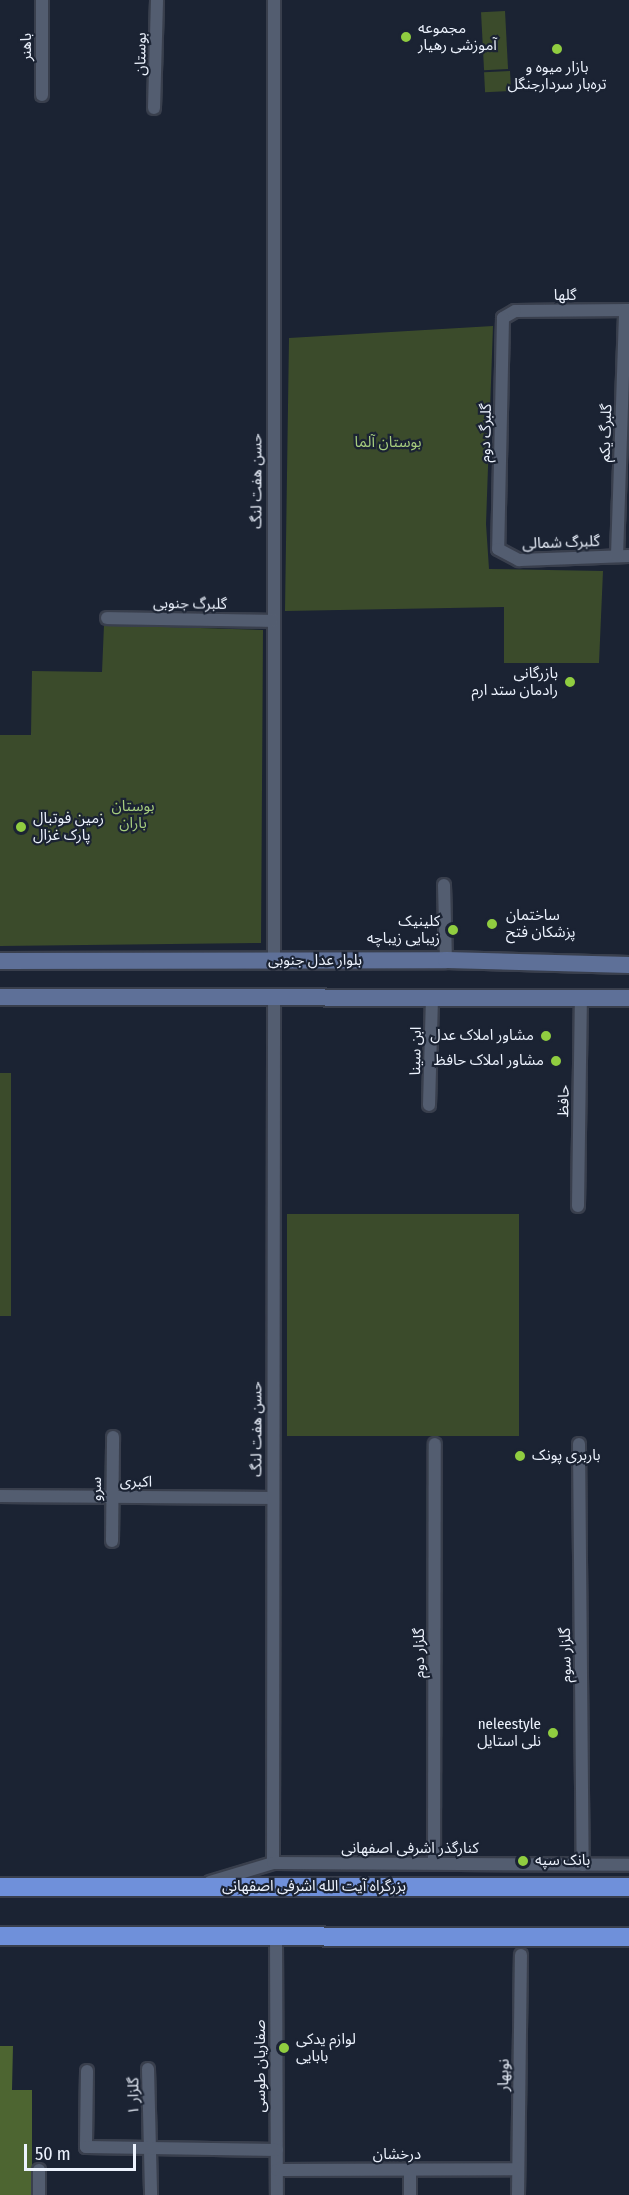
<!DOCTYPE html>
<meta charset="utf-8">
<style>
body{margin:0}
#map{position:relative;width:629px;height:2195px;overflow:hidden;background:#1b2333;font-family:"Fira Sans Condensed","Noto Sans Arabic",sans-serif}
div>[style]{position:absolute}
.green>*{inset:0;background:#3b4b2b;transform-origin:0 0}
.forest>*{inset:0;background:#4d6531}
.roads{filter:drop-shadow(2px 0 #393f4d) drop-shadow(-2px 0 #393f4d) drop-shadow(0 2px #393f4d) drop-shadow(0 -2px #393f4d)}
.minor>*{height:12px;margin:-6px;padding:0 6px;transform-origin:6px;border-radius:6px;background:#535d70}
.secondary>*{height:16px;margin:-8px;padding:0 8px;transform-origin:8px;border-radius:8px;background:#5e7098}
.trunk>*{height:18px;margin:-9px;padding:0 9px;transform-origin:9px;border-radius:9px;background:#6f90da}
.dots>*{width:16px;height:16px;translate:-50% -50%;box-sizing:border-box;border:3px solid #1b2333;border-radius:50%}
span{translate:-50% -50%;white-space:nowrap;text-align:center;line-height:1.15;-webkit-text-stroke:4.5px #1b2333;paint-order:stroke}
.poi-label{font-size:15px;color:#ecf2fd}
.left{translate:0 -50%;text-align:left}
.right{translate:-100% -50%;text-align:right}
.street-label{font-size:15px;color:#ecf2fd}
.park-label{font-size:15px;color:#a6cd7e}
.scale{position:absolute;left:24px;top:2144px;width:112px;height:27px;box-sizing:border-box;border:3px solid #ecf2fd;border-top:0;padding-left:8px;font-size:18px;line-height:21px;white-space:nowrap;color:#ecf2fd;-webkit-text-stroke:4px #1b2333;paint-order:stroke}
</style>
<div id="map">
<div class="green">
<div style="left:505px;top:11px;width:58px;height:24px;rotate:87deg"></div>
<div style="left:510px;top:71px;width:20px;height:26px;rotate:87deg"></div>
<div style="clip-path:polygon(493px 326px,486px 524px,489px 569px,603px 571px,599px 663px,504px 663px,504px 607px,285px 611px,289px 338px)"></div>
<div style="clip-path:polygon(104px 625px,263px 630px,261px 943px,0 946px,0 735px,31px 735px,32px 671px,102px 672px)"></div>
<div style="left:0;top:1073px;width:11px;height:243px"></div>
<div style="left:519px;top:1214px;width:222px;height:232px;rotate:90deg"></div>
</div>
<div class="forest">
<div style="clip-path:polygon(0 2046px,13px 2046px,12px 2090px,32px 2090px,32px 2195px,0 2195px)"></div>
</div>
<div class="roads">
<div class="minor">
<div style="left:42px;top:0;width:95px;rotate:90deg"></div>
<div style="left:274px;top:0;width:961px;rotate:90deg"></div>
<div style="left:154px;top:108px;width:108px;rotate:-88.4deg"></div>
<div style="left:629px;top:310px;width:114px;rotate:179.5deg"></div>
<div style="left:515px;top:311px;width:14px;rotate:150deg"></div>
<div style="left:503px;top:318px;width:231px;rotate:91.2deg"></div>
<div style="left:498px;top:549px;width:24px;rotate:28deg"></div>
<div style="left:519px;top:560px;width:110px;rotate:-2.1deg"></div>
<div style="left:617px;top:556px;width:246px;rotate:-88.1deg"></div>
<div style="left:107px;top:618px;width:165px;rotate:1deg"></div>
<div style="left:444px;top:885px;width:75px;rotate:88.5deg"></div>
<div style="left:429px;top:1105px;width:108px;rotate:-88.4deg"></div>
<div style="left:578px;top:1206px;width:209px;rotate:-89.2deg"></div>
<div style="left:579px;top:1444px;width:421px;rotate:89.5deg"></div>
<div style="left:0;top:1496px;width:271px;rotate:0.4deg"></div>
<div style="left:112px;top:1541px;width:104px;rotate:-89.4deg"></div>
<div style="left:273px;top:1863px;width:868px;rotate:-89.93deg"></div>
<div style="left:434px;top:1863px;width:419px;rotate:-89.9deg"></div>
<div style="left:210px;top:1882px;width:66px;rotate:-16.8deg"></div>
<div style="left:273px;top:1863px;width:356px;rotate:0.3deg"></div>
<div style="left:276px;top:1936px;width:259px;rotate:89.8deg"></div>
<div style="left:148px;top:2069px;width:126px;rotate:88.6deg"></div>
<div style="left:87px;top:2071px;width:76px;rotate:90.8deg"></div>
<div style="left:86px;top:2147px;width:191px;rotate:0.9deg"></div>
<div style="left:277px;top:2170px;width:241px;rotate:-0.2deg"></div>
<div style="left:39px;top:2195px;width:25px;rotate:-90deg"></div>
<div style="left:410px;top:2195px;width:25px;rotate:-90deg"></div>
<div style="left:518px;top:2195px;width:240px;rotate:-89.3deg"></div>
</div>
<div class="secondary">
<div style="left:0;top:961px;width:446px;rotate:-0.1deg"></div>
<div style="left:446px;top:960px;width:183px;rotate:1.6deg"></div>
<div style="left:0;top:997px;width:629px;rotate:0.09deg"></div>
</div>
<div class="trunk">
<div style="left:0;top:1887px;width:629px"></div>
<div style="left:0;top:1936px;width:629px;rotate:0.09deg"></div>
</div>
</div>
<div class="dots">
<div style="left:406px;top:37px;background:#90cd40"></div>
<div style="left:557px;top:49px;background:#90cd40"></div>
<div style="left:570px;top:682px;background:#90cd40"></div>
<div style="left:21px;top:827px;background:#90cd40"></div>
<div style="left:492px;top:924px;background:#90cd40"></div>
<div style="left:453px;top:930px;background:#90cd40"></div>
<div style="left:546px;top:1036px;background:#90cd40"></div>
<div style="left:556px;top:1061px;background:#90cd40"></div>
<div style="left:520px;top:1456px;background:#90cd40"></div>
<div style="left:553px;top:1733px;background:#90cd40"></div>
<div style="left:523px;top:1861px;background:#90cd40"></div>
<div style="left:284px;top:2048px;background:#90cd40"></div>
</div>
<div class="poi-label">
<span class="left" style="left:418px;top:37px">مجموعه<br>آموزشی رهیار</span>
<span style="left:557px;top:76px">بازار میوه و<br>تره‌بار سردارجنگل</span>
<span class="right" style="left:558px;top:682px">بازرگانی<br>رادمان ستد ارم</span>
<span class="left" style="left:33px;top:827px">زمین فوتبال<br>پارک غزال</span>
<span class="left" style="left:506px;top:924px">ساختمان<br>پزشکان فتح</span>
<span class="right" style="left:440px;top:930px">کلینیک<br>زیبایی زیباچه</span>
<span class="right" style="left:534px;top:1036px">مشاور املاک عدل</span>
<span class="right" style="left:544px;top:1061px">مشاور املاک حافظ</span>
<span class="left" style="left:532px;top:1456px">باربری پونک</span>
<span class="right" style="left:541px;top:1733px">neleestyle<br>نلی استایل</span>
<span class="left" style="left:535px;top:1861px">بانک سپه</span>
<span class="left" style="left:296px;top:2048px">لوازم یدکی<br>بابایی</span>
</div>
<div class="street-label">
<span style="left:27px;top:47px;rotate:-90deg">باهنر</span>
<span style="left:141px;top:54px;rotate:-89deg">بوستان</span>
<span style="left:565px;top:296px">گلها</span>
<span style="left:486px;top:433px;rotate:-89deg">گلبرگ دوم</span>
<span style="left:606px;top:433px;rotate:-88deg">گلبرگ یکم</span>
<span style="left:257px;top:481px;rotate:-90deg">حسن هفت لنگ</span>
<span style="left:561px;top:543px;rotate:-2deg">گلبرگ شمالی</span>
<span style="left:190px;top:604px;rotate:1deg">گلبرگ جنوبی</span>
<span style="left:315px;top:961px">بلوار عدل جنوبی</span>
<span style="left:416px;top:1051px;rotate:-89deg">ابن سینا</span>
<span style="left:564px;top:1101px;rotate:-89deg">حافظ</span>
<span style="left:257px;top:1429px;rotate:-90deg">حسن هفت لنگ</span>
<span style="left:136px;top:1482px;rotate:1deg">اکبری</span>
<span style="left:97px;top:1489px;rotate:-90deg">سرو</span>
<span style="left:420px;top:1653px;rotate:-90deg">گلزار دوم</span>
<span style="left:566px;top:1655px;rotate:-91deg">گلزار سوم</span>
<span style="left:410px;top:1849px">کنارگذر اشرفی اصفهانی</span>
<span style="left:314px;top:1887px">بزرگراه آیت الله اشرفی اصفهانی</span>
<span style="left:261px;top:2066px;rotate:-90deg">صفاریان طوسی</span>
<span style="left:504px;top:2075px;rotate:-89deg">نوبهار</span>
<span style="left:134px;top:2096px;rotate:-90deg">گلزار ۱</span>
<span style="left:397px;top:2155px">درخشان</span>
</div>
<div class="park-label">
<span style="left:388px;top:443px">بوستان آلما</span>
<span style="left:133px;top:815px">بوستان<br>باران</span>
</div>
<div class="scale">50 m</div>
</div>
